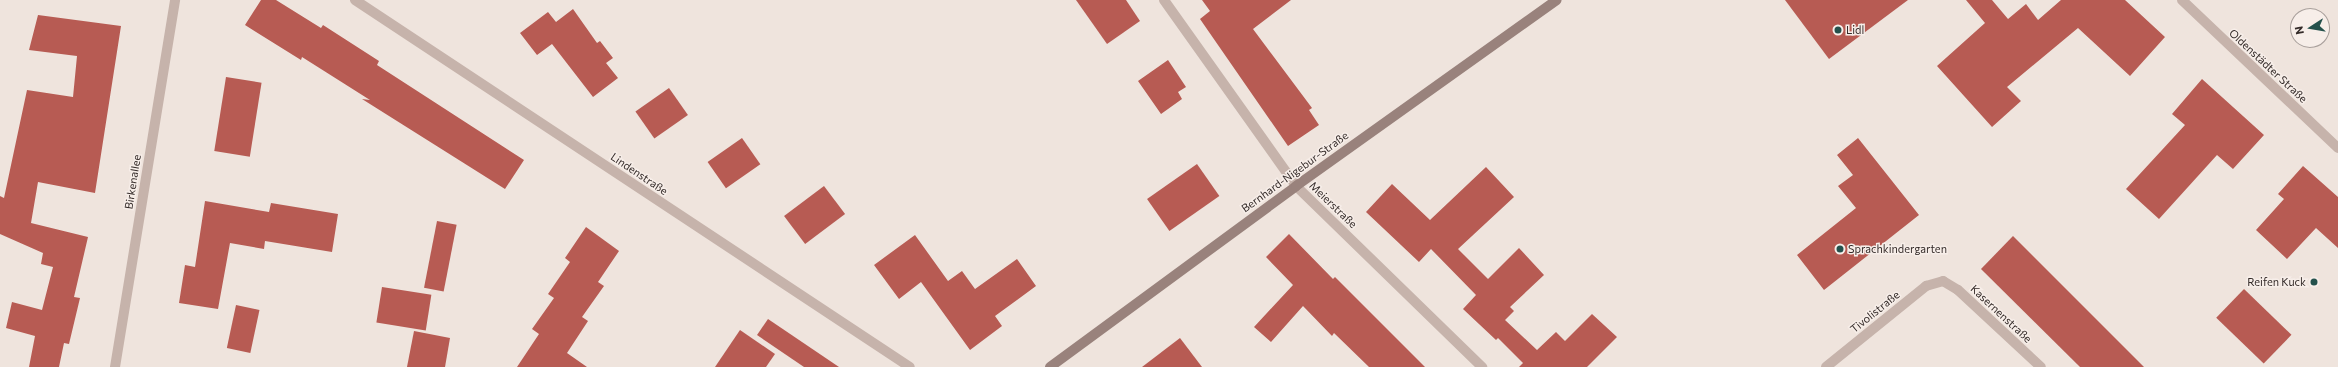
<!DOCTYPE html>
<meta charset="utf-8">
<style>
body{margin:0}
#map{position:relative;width:2338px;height:367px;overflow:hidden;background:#efe4dd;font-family:Commissioner,sans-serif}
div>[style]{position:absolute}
.building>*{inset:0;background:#b75b53;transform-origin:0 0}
.minor>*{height:10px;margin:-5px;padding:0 5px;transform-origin:5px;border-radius:5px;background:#c6b3ab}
.tertiary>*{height:10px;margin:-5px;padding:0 5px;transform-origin:5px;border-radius:5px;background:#c6b3ab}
.secondary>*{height:10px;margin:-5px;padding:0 5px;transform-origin:5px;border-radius:5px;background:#99827c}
.dots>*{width:11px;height:11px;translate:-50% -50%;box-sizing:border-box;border:2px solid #f7eee9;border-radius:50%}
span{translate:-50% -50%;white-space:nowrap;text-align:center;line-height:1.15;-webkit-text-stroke:3px #f7eee9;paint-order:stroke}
.poi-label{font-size:11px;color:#342b29}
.left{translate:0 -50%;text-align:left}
.right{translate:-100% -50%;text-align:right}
.street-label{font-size:11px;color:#342b29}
.north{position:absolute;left:2290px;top:8px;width:40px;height:40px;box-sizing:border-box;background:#f7eee9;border:1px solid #a9a09c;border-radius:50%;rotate:258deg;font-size:11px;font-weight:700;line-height:16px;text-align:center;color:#342b29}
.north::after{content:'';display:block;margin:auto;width:14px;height:18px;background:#24514c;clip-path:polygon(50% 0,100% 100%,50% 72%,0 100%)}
</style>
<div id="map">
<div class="building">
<div style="clip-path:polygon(261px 0,276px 0,321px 28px,323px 25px,379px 61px,377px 65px,524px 160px,505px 189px,362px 99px,370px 100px,302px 57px,301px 60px,245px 25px)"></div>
<div style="clip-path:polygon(1076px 0,1126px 0,1140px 21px,1107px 44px)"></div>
<div style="clip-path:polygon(1202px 0,1291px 0,1253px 29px,1312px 108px,1309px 110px,1319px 125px,1288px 146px,1200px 19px,1210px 11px)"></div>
<div style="clip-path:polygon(1785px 0,1908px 0,1829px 59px)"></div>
<div style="clip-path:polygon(1966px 0,1992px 0,2008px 19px,2026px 4px,2038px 20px,2061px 0,2125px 0,2165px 37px,2130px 76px,2078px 28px,2007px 87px,2021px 101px,1992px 127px,1937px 66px,1985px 23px)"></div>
<div style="clip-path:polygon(573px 9px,597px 43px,600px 41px,613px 58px,606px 63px,618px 78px,593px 97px,552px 44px,537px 55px,520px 33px,548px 12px,556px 22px)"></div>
<div style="clip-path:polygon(38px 15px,121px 26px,95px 193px,38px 182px,31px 223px,88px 237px,74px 297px,80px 298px,69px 344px,64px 343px,59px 367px,29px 367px,35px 336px,6px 328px,12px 302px,42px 310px,53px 267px,41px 264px,43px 253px,0 234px,0 196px,4px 198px,27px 90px,73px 97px,77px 56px,29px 50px)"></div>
<div style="clip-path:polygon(1168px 60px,1186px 87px,1178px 92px,1182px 99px,1161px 114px,1138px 81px)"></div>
<div style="left:226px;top:77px;width:36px;height:75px;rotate:9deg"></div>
<div style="clip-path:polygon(2202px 79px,2264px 135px,2233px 169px,2217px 155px,2159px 219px,2126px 189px,2185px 125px,2172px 114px)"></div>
<div style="left:669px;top:88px;width:33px;height:41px;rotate:55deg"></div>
<div style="left:742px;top:138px;width:32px;height:42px;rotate:55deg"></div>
<div style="clip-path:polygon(1858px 138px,1919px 215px,1824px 290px,1797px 255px,1856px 208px,1838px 186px,1853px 175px,1837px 155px)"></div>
<div style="left:1197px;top:164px;width:39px;height:61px;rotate:55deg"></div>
<div style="clip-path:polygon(2303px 166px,2338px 197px,2338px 248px,2316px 228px,2287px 259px,2256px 230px,2284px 199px,2278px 194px)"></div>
<div style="clip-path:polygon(1486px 167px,1514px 197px,1458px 249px,1488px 279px,1519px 248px,1544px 275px,1510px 307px,1514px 311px,1505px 320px,1537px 350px,1556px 332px,1565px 341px,1592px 314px,1617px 337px,1587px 367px,1519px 367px,1523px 363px,1498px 338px,1496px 340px,1463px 309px,1476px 295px,1431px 249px,1419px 262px,1366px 212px,1392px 184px,1430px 220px)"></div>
<div style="left:824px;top:186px;width:35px;height:50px;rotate:53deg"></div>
<div style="clip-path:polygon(205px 201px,269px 212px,271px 203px,338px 214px,332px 252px,265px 241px,264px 249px,230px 243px,218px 309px,179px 303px,185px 265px,195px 267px)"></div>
<div style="left:437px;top:221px;width:20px;height:68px;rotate:11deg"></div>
<div style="clip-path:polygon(586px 227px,619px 251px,598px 282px,604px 286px,582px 317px,588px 321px,567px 353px,587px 367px,517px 367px,539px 334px,532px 329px,554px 298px,548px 294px,570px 262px,565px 258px)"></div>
<div style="clip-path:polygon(1289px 234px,1333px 279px,1335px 277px,1425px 367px,1369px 367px,1334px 333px,1332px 336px,1303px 306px,1271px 342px,1254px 327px,1293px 285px,1266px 257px)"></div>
<div style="clip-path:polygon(915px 235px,948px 281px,962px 271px,975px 289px,1017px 259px,1036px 286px,995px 316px,1002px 326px,970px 350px,921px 282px,899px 299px,874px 265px)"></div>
<div style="clip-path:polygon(2013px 236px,2144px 367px,2080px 367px,1981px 269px)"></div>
<div style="left:382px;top:287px;width:50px;height:36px;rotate:9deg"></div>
<div style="left:2244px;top:289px;width:66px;height:40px;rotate:44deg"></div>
<div style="left:236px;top:305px;width:24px;height:44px;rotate:12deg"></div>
<div style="clip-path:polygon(768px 319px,839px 367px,804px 367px,757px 335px)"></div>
<div style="clip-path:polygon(740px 330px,775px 354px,766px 367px,715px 367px)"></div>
<div style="clip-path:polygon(414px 331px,450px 338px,445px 367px,407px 367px)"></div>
<div style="clip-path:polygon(1180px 338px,1202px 367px,1142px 367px)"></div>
</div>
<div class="minor">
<div style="left:355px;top:0;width:665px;rotate:33.48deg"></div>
<div style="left:1164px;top:0;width:228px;rotate:54.6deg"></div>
<div style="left:1296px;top:186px;width:260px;rotate:44.2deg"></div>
<div style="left:115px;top:367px;width:372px;rotate:-80.7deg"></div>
<div style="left:1826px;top:367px;width:129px;rotate:-39deg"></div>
<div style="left:1926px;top:286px;width:18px;rotate:-16deg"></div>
<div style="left:1943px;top:281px;width:17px;rotate:31deg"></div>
<div style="left:1958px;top:290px;width:113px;rotate:42.9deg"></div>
</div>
<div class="tertiary">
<div style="left:2182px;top:0;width:215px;rotate:43.5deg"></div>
</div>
<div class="secondary">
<div style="left:1050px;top:367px;width:305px;rotate:-36.3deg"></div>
<div style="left:1296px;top:186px;width:320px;rotate:-35.5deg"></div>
</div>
<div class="dots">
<div style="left:1838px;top:30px;background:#24514c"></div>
<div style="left:1840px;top:249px;background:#24514c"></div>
<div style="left:2314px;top:282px;background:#24514c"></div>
</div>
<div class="poi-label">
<span class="left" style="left:1846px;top:30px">Lidl</span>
<span class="left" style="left:1848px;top:249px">Sprachkindergarten</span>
<span class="right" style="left:2306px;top:282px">Reifen Kuck</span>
</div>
<div class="street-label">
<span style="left:2268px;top:66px;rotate:43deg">Oldenstädter Straße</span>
<span style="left:1295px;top:172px;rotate:-36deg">Bernhard-Nigebur-Straße</span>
<span style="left:639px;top:174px;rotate:34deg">Lindenstraße</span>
<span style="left:133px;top:182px;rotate:-81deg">Birkenallee</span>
<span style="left:1333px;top:205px;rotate:44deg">Meierstraße</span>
<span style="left:1875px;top:312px;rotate:-39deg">Tivolistraße</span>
<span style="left:2001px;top:314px;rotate:43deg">Kasernenstraße</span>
</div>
<div class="north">N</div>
</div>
